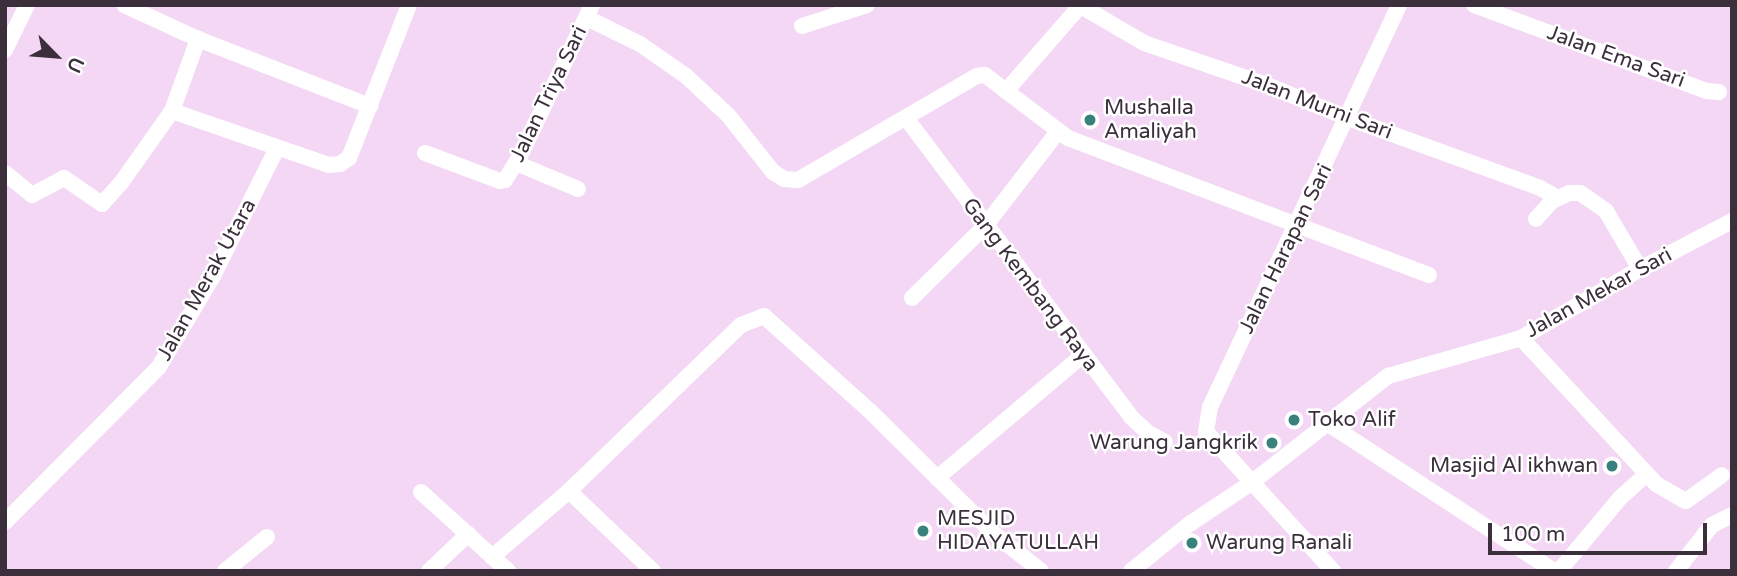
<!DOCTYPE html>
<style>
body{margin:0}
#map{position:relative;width:1737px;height:576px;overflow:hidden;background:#f4d7f5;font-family:"Varela Round",sans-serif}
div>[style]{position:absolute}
.minor>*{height:16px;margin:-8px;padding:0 8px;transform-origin:8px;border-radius:8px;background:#fff}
.dots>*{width:19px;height:19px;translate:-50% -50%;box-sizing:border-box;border:4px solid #fff;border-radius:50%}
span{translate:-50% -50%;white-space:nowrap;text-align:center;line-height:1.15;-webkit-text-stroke:5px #fff;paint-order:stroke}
.street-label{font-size:21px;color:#3a2f3a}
.poi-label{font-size:21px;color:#3a2f3a}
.left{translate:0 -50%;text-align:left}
.right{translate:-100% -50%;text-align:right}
.frame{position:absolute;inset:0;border:7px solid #3a2f3a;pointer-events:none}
.north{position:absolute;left:21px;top:21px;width:70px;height:70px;-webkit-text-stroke:5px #fff;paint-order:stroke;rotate:115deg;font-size:19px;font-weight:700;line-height:28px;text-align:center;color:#3a2f3a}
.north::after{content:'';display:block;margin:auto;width:24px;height:32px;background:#3a2f3a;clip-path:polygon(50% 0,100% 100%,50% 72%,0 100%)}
.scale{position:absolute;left:1488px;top:523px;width:219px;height:32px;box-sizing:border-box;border:4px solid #3a2f3a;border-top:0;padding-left:9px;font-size:21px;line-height:24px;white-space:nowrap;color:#3a2f3a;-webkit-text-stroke:5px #fff;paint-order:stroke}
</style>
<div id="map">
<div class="minor">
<div style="left:1474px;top:5px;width:248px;rotate:20.3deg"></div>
<div style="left:1707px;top:91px;width:12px;rotate:5deg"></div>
<div style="left:1081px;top:6px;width:73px;rotate:30.4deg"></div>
<div style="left:1144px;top:43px;width:127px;rotate:18.9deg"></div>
<div style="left:1264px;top:84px;width:91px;rotate:22deg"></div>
<div style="left:1348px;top:118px;width:204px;rotate:20deg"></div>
<div style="left:1540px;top:188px;width:13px;rotate:29deg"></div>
<div style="left:1551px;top:194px;width:7px;rotate:82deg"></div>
<div style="left:1552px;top:201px;width:24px;rotate:132deg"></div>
<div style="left:587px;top:18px;width:59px;rotate:26.1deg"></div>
<div style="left:640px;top:44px;width:56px;rotate:34.8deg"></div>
<div style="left:686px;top:76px;width:57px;rotate:42.9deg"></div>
<div style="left:728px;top:115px;width:73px;rotate:51.7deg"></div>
<div style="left:773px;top:172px;width:13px;rotate:32deg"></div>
<div style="left:784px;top:179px;width:14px;rotate:4deg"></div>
<div style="left:798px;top:180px;width:207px;rotate:-30.2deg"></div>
<div style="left:977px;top:76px;width:8px;rotate:-7deg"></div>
<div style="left:985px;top:75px;width:104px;rotate:37.2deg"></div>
<div style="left:1068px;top:138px;width:386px;rotate:20.8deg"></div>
<div style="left:802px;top:26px;width:68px;rotate:-17.9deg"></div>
<div style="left:198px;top:39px;width:185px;rotate:21.3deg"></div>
<div style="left:5px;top:50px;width:50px;rotate:-63.9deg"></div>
<div style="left:1006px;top:91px;width:114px;rotate:-48.9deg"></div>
<div style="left:172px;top:111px;width:166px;rotate:19deg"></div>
<div style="left:329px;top:165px;width:11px;rotate:-5deg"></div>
<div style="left:340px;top:164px;width:11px;rotate:-34deg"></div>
<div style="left:349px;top:158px;width:164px;rotate:-68.6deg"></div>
<div style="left:906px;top:118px;width:374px;rotate:53deg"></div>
<div style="left:1131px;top:417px;width:23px;rotate:43deg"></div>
<div style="left:1148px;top:433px;width:19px;rotate:28deg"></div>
<div style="left:425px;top:153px;width:80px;rotate:20.5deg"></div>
<div style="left:500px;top:181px;width:5px;rotate:-11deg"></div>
<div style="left:505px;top:180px;width:28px;rotate:-58deg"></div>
<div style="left:520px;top:156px;width:167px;rotate:-64.5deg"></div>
<div style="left:516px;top:163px;width:67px;rotate:22.8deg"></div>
<div style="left:5px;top:173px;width:35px;rotate:39deg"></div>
<div style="left:32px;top:195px;width:36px;rotate:-28deg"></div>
<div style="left:64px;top:178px;width:46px;rotate:34.4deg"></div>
<div style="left:102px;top:204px;width:28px;rotate:-48deg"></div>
<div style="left:121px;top:183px;width:88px;rotate:-54.7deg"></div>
<div style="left:172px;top:111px;width:77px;rotate:-70.1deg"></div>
<div style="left:198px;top:39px;width:81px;rotate:-155.3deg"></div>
<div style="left:1552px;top:201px;width:19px;rotate:-25deg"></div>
<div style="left:1569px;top:193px;width:11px"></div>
<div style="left:1580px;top:193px;width:11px;rotate:34deg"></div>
<div style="left:1589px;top:199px;width:21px;rotate:35deg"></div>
<div style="left:1606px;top:211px;width:67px;rotate:59.6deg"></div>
<div style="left:912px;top:298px;width:103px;rotate:-44.6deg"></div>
<div style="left:985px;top:226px;width:118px;rotate:-52.3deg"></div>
<div style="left:1521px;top:338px;width:199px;rotate:47.2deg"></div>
<div style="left:1656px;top:484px;width:34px;rotate:30deg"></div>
<div style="left:1686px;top:501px;width:44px;rotate:-35.8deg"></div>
<div style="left:1327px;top:423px;width:271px;rotate:33.1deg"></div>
<div style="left:937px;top:478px;width:191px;rotate:-40.1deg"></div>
<div style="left:421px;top:492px;width:118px;rotate:42.2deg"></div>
<div style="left:5px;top:522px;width:218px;rotate:-45.2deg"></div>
<div style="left:159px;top:367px;width:106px;rotate:-59.3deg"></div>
<div style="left:213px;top:276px;width:143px;rotate:-63.4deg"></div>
<div style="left:492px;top:557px;width:101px;rotate:-40.6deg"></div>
<div style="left:225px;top:571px;width:54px;rotate:-39deg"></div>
<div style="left:429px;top:571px;width:54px;rotate:-43.5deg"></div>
<div style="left:653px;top:571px;width:116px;rotate:-136.4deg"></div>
<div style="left:569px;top:491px;width:239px;rotate:-44deg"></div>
<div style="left:741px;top:325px;width:25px;rotate:-21deg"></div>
<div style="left:764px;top:316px;width:145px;rotate:41.9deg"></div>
<div style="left:872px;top:413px;width:169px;rotate:44.8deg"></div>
<div style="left:992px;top:532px;width:63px;rotate:38.5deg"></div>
<div style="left:1131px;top:571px;width:77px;rotate:-38.7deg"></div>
<div style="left:1191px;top:523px;width:72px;rotate:-33.7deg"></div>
<div style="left:1251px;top:483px;width:174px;rotate:-38deg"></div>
<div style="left:1388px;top:376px;width:138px;rotate:-15.9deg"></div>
<div style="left:1521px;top:338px;width:138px;rotate:-30.1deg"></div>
<div style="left:1640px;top:269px;width:104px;rotate:-27.6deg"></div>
<div style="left:1333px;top:571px;width:188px;rotate:-132.4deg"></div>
<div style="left:1206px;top:432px;width:25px;rotate:-81deg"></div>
<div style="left:1210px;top:407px;width:444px;rotate:-64.8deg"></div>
<div style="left:1559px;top:571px;width:95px;rotate:-50.1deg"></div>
<div style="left:1620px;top:498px;width:36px;rotate:-42deg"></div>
<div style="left:1676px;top:571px;width:58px;rotate:-52deg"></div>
<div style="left:1712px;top:525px;width:22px;rotate:-27deg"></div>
</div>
<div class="dots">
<div style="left:1090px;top:120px;background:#39817d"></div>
<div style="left:1294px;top:420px;background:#39817d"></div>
<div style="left:1272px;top:443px;background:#39817d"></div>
<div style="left:1612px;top:466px;background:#39817d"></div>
<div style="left:923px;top:531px;background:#39817d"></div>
<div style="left:1192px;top:543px;background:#39817d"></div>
</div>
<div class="street-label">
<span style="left:1616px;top:57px;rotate:20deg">Jalan Ema Sari</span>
<span style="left:549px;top:94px;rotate:-64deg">Jalan Triya Sari</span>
<span style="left:1317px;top:105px;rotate:21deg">Jalan Murni Sari</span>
<span style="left:1286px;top:249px;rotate:-64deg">Jalan Harapan Sari</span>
<span style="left:207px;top:280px;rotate:-61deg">Jalan Merak Utara</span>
<span style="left:1030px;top:285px;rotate:53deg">Gang Kembang Raya</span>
<span style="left:1599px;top:293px;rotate:-29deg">Jalan Mekar Sari</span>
</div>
<div class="poi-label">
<span class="left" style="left:1104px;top:120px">Mushalla<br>Amaliyah</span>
<span class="left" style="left:1308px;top:420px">Toko Alif</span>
<span class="right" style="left:1258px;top:443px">Warung Jangkrik</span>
<span class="right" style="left:1598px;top:466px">Masjid Al ikhwan</span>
<span class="left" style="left:937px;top:531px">MESJID<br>HIDAYATULLAH</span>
<span class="left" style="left:1206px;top:543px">Warung Ranali</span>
</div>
<div class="frame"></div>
<div class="north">U</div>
<div class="scale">100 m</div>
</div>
